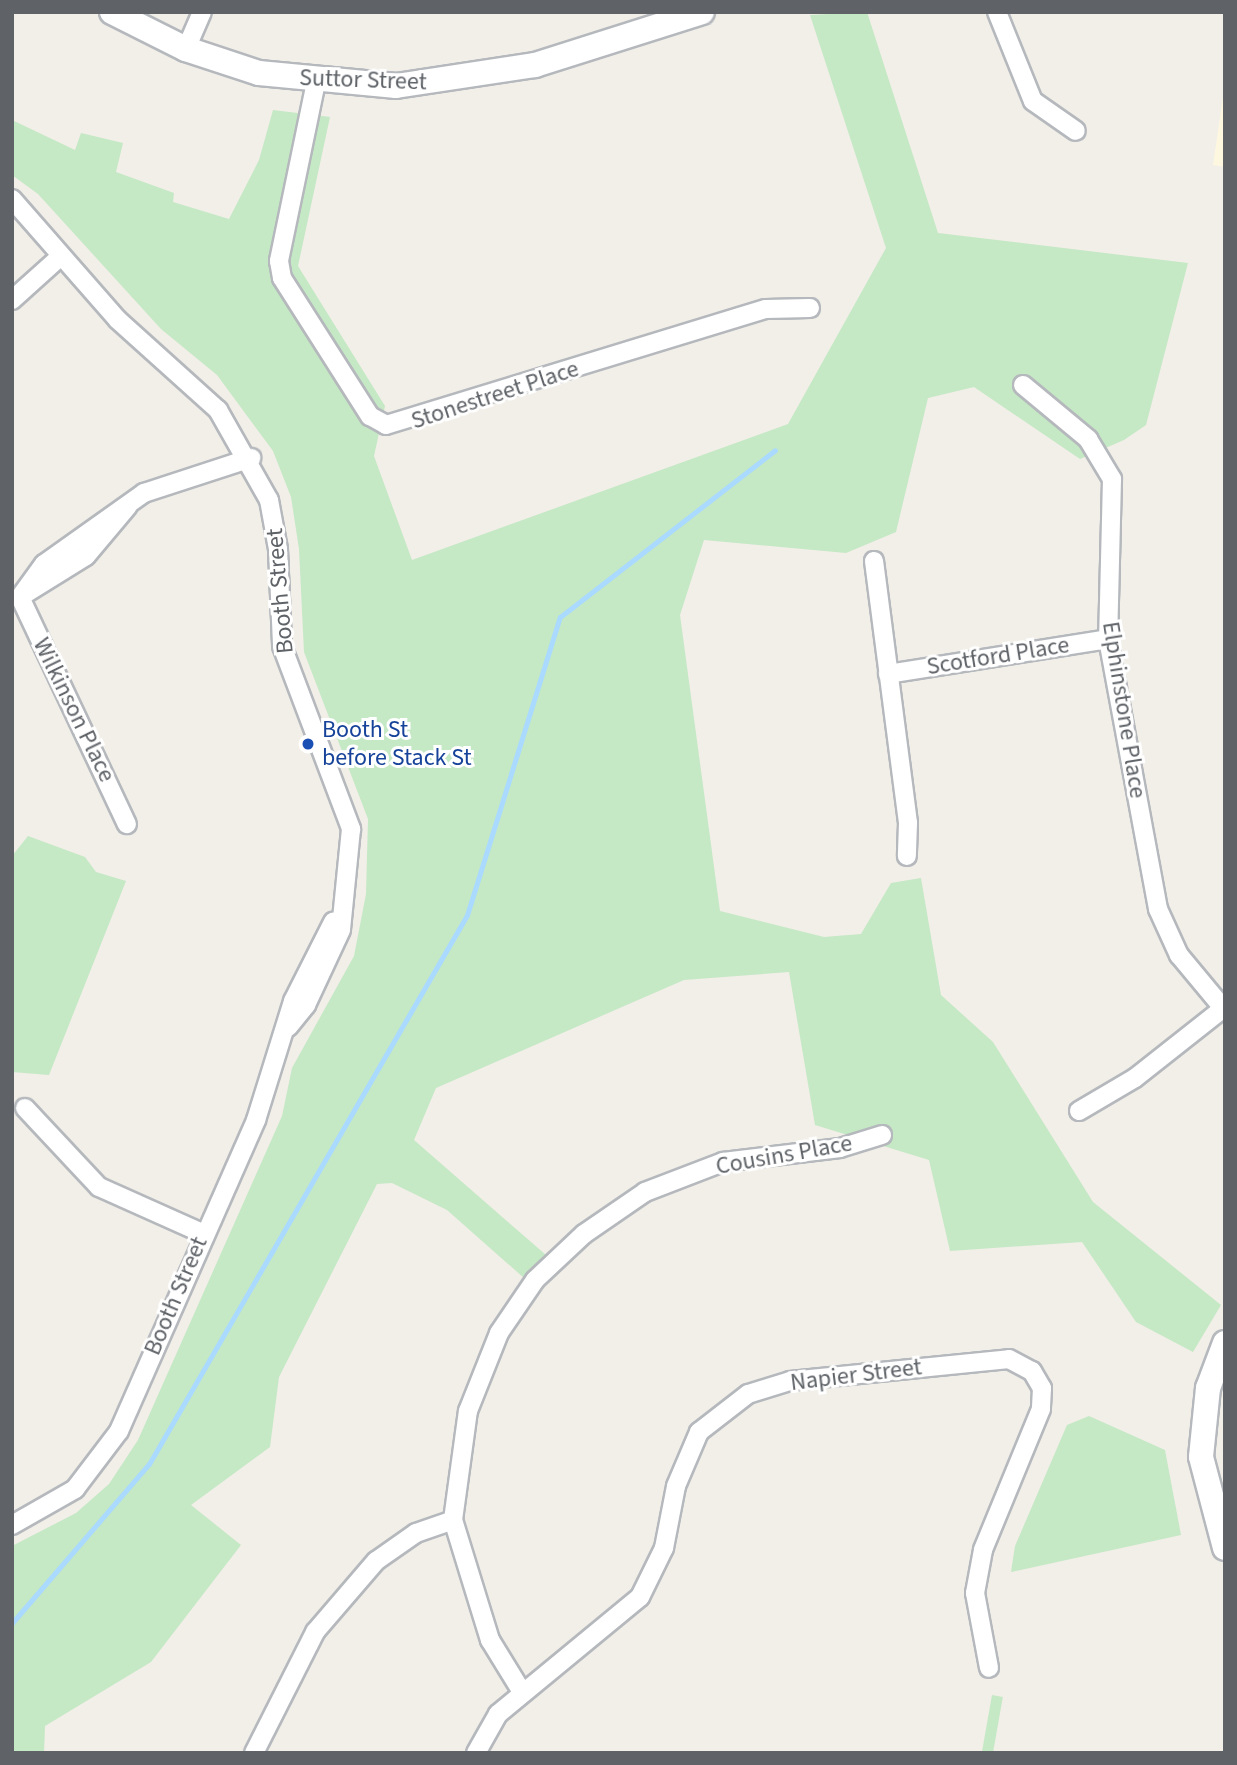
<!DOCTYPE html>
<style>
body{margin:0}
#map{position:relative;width:1237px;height:1765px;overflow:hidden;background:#f1efe8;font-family:"Source Sans 3",sans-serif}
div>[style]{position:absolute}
.commercial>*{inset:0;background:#fef7e0}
.green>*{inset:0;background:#c5e8c5;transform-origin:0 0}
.stream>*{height:5px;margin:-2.5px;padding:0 2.5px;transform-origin:2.5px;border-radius:2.5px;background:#aadaff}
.roads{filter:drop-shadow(2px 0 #b5b8bc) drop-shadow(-2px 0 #b5b8bc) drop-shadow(0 2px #b5b8bc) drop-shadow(0 -2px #b5b8bc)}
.street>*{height:18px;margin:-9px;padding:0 9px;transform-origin:9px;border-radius:9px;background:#fff}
.secondary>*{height:24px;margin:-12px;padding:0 12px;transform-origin:12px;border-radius:12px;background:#fff}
.dots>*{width:19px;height:19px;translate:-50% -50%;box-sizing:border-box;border:4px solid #fff;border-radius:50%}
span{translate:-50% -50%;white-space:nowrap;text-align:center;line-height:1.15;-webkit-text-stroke:6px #fff;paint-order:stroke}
.street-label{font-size:24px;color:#5f6368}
.transit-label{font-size:24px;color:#164399}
.left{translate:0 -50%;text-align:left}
.frame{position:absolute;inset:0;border:14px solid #5f6368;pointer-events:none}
</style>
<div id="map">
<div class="commercial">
<div style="clip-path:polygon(1225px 83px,1225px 167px,1213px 165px)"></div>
</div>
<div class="green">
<div style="clip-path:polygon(867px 12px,938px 233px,1188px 263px,1146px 425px,1124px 440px,1080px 459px,974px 387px,928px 398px,896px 532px,846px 553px,704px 540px,680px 615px,720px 911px,824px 937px,861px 934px,891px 883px,921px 878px,941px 995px,993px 1042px,1093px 1202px,1221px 1305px,1193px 1352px,1136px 1322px,1082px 1242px,950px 1251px,929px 1160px,815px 1125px,789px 972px,684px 980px,436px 1088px,414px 1140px,546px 1255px,524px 1278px,447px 1210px,392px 1183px,377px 1184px,279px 1377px,270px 1447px,191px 1505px,241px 1545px,151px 1662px,45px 1726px,44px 1753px,12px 1753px,12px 1546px,76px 1513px,109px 1484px,138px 1440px,282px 1116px,292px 1068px,354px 956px,366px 894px,368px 819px,304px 652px,299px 549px,291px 497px,273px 451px,217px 375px,161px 329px,38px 194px,12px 175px,12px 120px,75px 150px,81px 133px,123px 143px,116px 172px,174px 193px,173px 202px,229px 219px,259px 160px,273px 110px,330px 117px,298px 266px,385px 406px,374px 456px,412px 560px,788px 424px,886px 248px,810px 15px)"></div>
<div style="clip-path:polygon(28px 836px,85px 857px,96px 872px,126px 881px,49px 1075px,12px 1072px,12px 856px)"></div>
<div style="clip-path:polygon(1089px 1416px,1165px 1450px,1181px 1535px,1011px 1572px,1015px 1546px,1067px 1425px)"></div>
<div style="left:992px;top:1695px;width:11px;height:61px;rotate:10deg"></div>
</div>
<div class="stream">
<div style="left:12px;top:1623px;width:210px;rotate:-49.3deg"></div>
<div style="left:149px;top:1464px;width:634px;rotate:-59.92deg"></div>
<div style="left:467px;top:915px;width:312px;rotate:-72.7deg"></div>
<div style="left:560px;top:617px;width:272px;rotate:-37.8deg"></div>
</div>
<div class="roads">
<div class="street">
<div style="left:997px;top:12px;width:96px;rotate:68deg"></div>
<div style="left:1033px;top:101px;width:52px;rotate:34.9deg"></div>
<div style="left:186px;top:49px;width:40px;rotate:-66.6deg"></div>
<div style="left:316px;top:82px;width:183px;rotate:101.7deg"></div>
<div style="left:279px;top:261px;width:17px;rotate:80deg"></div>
<div style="left:282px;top:278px;width:164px;rotate:57.5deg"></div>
<div style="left:370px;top:416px;width:18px;rotate:29deg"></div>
<div style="left:386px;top:425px;width:397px;rotate:-17deg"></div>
<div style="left:766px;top:309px;width:44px;rotate:-1.3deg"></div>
<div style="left:12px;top:199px;width:161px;rotate:48.8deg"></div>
<div style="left:118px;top:320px;width:135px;rotate:42deg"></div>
<div style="left:218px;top:410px;width:103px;rotate:60.5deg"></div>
<div style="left:269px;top:500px;width:50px;rotate:79.6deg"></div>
<div style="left:278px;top:549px;width:97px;rotate:87.6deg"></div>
<div style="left:282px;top:646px;width:196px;rotate:69.3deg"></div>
<div style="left:351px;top:829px;width:101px;rotate:95.7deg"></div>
<div style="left:341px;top:930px;width:83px;rotate:115deg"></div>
<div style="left:306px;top:1005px;width:28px;rotate:129deg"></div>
<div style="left:12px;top:300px;width:66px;rotate:-41.9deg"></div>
<div style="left:1023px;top:385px;width:85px;rotate:39.7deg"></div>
<div style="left:1088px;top:439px;width:47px;rotate:59deg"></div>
<div style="left:1112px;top:479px;width:160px;rotate:91.4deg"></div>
<div style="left:1108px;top:639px;width:275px;rotate:79.5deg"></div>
<div style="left:1158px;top:909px;width:51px;rotate:65.5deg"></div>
<div style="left:1179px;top:955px;width:69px;rotate:50.3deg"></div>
<div style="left:874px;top:561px;width:264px;rotate:82.6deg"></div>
<div style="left:908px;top:823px;width:33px;rotate:92deg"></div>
<div style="left:23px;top:595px;width:74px;rotate:-31.8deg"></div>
<div style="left:86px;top:556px;width:65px;rotate:-50deg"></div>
<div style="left:20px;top:597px;width:41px;rotate:-54deg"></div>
<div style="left:44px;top:564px;width:123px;rotate:-35.4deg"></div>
<div style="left:144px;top:493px;width:113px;rotate:-18.1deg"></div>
<div style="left:20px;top:597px;width:251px;rotate:64.8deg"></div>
<div style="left:888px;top:674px;width:223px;rotate:-9deg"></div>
<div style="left:25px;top:1108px;width:108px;rotate:46.9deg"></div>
<div style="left:99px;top:1187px;width:113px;rotate:24.1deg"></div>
<div style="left:1079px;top:1111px;width:65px;rotate:-30.5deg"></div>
<div style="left:1135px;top:1078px;width:115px;rotate:-38.3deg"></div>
<div style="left:12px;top:1525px;width:73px;rotate:-29.7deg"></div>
<div style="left:75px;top:1489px;width:73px;rotate:-52.8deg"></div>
<div style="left:119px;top:1431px;width:340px;rotate:-66.2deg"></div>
<div style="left:256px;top:1120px;width:125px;rotate:-72.7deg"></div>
<div style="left:293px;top:1001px;width:89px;rotate:-63.1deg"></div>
<div style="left:522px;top:1692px;width:61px;rotate:-121.6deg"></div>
<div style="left:490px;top:1640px;width:126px;rotate:-107.1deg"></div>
<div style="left:453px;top:1520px;width:110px;rotate:-82.2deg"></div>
<div style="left:468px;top:1411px;width:84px;rotate:-68.3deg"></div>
<div style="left:499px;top:1333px;width:64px;rotate:-55.8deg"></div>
<div style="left:535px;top:1280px;width:67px;rotate:-43.2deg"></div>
<div style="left:584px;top:1234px;width:74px;rotate:-34.5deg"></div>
<div style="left:645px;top:1192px;width:84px;rotate:-21deg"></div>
<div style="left:723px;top:1162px;width:118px;rotate:-6.8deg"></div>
<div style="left:840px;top:1148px;width:44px;rotate:-17.2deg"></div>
<div style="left:254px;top:1753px;width:136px;rotate:-63.2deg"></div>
<div style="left:315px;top:1632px;width:94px;rotate:-49.3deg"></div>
<div style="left:376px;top:1561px;width:49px;rotate:-35deg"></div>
<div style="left:416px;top:1533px;width:39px;rotate:-19deg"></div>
<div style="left:476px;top:1753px;width:45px;rotate:-60.6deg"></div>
<div style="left:498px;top:1714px;width:184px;rotate:-39.5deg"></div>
<div style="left:640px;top:1597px;width:55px;rotate:-63.9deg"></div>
<div style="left:664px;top:1548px;width:63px;rotate:-79deg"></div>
<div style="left:676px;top:1486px;width:59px;rotate:-66.9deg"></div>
<div style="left:699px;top:1432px;width:62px;rotate:-37.8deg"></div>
<div style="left:748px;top:1394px;width:44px;rotate:-17.2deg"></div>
<div style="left:790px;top:1381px;width:220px;rotate:-5.7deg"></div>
<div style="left:1009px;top:1359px;width:26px;rotate:28deg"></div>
<div style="left:1032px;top:1371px;width:20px;rotate:60deg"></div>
<div style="left:1042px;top:1388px;width:21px;rotate:93deg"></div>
<div style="left:1041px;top:1409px;width:152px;rotate:112.4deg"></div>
<div style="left:983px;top:1550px;width:44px;rotate:100.5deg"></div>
<div style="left:975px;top:1593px;width:76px;rotate:79.4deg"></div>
</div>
<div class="secondary">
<div style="left:112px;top:12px;width:83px;rotate:26.6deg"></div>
<div style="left:186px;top:49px;width:77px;rotate:18.2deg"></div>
<div style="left:259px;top:73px;width:138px;rotate:5.4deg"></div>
<div style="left:396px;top:86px;width:141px;rotate:-8.6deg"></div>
<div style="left:535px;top:65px;width:175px;rotate:-17.6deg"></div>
<div style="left:1225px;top:1343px;width:48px;rotate:110.7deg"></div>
<div style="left:1208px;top:1388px;width:69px;rotate:95.8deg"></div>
<div style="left:1201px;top:1457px;width:94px;rotate:75.2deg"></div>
</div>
</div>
<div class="dots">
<div style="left:308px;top:744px;background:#1a4fb4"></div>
</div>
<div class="street-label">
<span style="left:363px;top:80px;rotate:2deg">Suttor Street</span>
<span style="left:495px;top:395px;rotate:-18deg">Stonestreet Place</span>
<span style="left:280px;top:591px;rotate:-95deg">Booth Street</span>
<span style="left:998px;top:656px;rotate:-9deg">Scotford Place</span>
<span style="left:74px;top:710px;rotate:64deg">Wilkinson Place</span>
<span style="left:1124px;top:710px;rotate:81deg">Elphinstone Place</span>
<span style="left:784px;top:1155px;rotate:-10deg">Cousins Place</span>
<span style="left:176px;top:1296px;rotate:-67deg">Booth Street</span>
<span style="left:856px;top:1375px;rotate:-7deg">Napier Street</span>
</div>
<div class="transit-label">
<span class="left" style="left:322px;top:744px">Booth St<br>before Stack St</span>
</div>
<div class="frame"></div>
</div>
